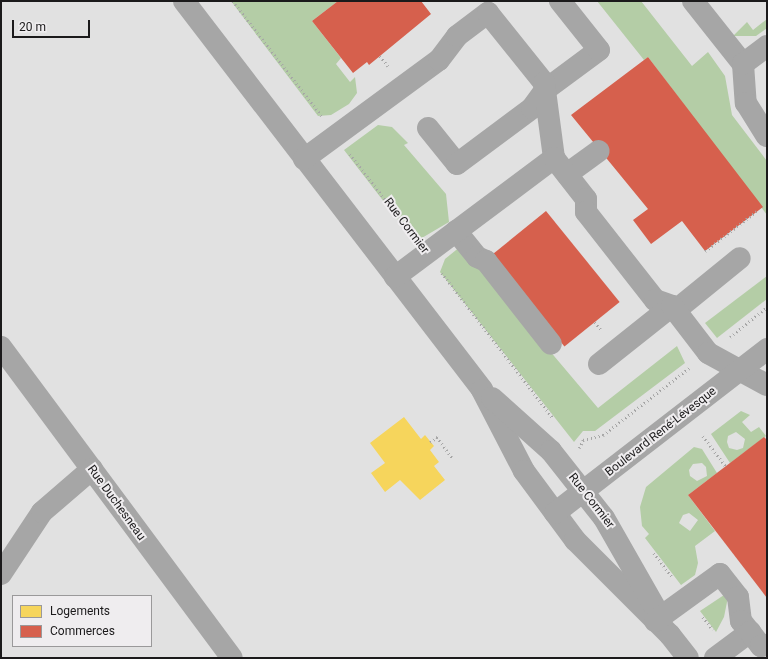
<!DOCTYPE html>
<meta charset="utf-8">
<style>
body{margin:0}
#map{position:relative;width:768px;height:659px;overflow:hidden;background:#e1e1e1;font-family:Roboto,sans-serif}
div>[style]{position:absolute}
.green>*{inset:0;background:#b4cda6}
.homes>*{inset:0;background:#f6d55c}
.shops>*{inset:0;background:#d6604d;transform-origin:0 0}
.path>*{height:2.5px;margin-top:-1.25px;transform-origin:0;background:repeating-linear-gradient(90deg,#a6a6a6 0 1px,transparent 0 4px)}
.minor>*{height:22px;margin:-11px;padding:0 11px;transform-origin:11px;border-radius:11px;background:#a6a6a6}
span{translate:-50% -50%;white-space:nowrap;text-align:center;line-height:1.15;-webkit-text-stroke:4px #efedef;paint-order:stroke}
.street-label{font-size:12px;color:#1b1a1b}
.frame{position:absolute;inset:0;border:2px solid #1b1a1b;pointer-events:none}
.legend{position:absolute;left:12px;top:595px;width:140px;height:52px;box-sizing:border-box;background:#efedef;border:1px solid #9a999a;margin:0;padding:5px 7px;list-style:none;font-size:12px;color:#1b1a1b}
.legend li{display:flex;align-items:center;gap:8px;height:20px}
.legend b{width:20px;border:1px solid #9a999a}
.scale{position:absolute;left:12px;top:20px;width:78px;height:18px;box-sizing:border-box;border:2px solid #1b1a1b;border-top:0;padding-left:5px;font-size:12px;line-height:14px;white-space:nowrap;color:#1b1a1b;-webkit-text-stroke:3px #efedef;paint-order:stroke}
</style>
<div id="map">
<div class="green">
<div style="clip-path:polygon(231px 1px,338px 1px,312px 21px,341px 58px,336px 64px,350px 82px,355px 77px,357px 93px,349px 104px,331px 115px,318px 116px)"></div>
<div style="clip-path:polygon(597px 1px,641px 1px,692px 66px,708px 52px,725px 76px,732px 115px,767px 161px,767px 215px,648px 57px,644px 60px)"></div>
<div style="clip-path:polygon(767px 19px,767px 28px,756px 36px,733px 36px,747px 22px,753px 30px)"></div>
<div style="clip-path:polygon(378px 125px,392px 127px,408px 143px,404px 145px,446px 194px,449px 222px,415px 242px,344px 150px)"></div>
<div style="clip-path:polygon(461px 246px,598px 408px,677px 346px,685px 363px,595px 431px,583px 431px,574px 442px,440px 272px,445px 259px)"></div>
<div style="clip-path:polygon(767px 276px,767px 299px,717px 338px,705px 323px)"></div>
<div style="clip-path:polygon(evenodd,741px 411px,750px 415px,742px 422px,751px 432px,759px 427px,766px 436px,730px 463px,711px 434px,741px 411px,736px 432px,745px 439px,743px 448px,737px 450px,729px 448px,727px 442px,728px 436px,736px 432px)"></div>
<div style="clip-path:polygon(evenodd,694px 447px,702px 449px,717px 473px,688px 495px,715px 531px,695px 546px,698px 563px,695px 575px,681px 585px,645px 538px,649px 534px,642px 526px,640px 507px,646px 487px,694px 447px,702px 463px,706px 467px,707px 476px,697px 481px,690px 476px,689px 470px,693px 464px,702px 463px,694px 447px,689px 513px,698px 520px,690px 531px,679px 523px,683px 515px,689px 513px)"></div>
<div style="clip-path:polygon(724px 595px,728px 597px,724px 617px,716px 632px,700px 611px)"></div>
</div>
<div class="homes">
<div style="clip-path:polygon(404px 417px,421px 439px,425px 435px,434px 446px,430px 450px,439px 462px,434px 466px,445px 480px,420px 500px,400px 480px,385px 492px,371px 473px,385px 463px,370px 443px)"></div>
</div>
<div class="shops">
<div style="clip-path:polygon(338px 1px,421px 1px,431px 14px,369px 65px,367px 62px,353px 73px,312px 21px)"></div>
<div style="clip-path:polygon(648px 57px,763px 207px,705px 251px,682px 221px,651px 244px,633px 220px,648px 209px,571px 115px)"></div>
<div style="left:546px;top:211px;width:117px;height:71px;rotate:51deg"></div>
<div style="clip-path:polygon(764px 437px,767px 440px,767px 598px,688px 495px)"></div>
</div>
<div class="path">
<div style="left:233px;top:1px;width:145px;rotate:52.3deg"></div>
<div style="left:380px;top:56px;width:13px;rotate:51deg"></div>
<div style="left:350px;top:154px;width:101px;rotate:52.2deg"></div>
<div style="left:705px;top:251px;width:66px;rotate:-37.6deg"></div>
<div style="left:442px;top:273px;width:183px;rotate:52.6deg"></div>
<div style="left:595px;top:322px;width:11px;rotate:52deg"></div>
<div style="left:730px;top:337px;width:48px;rotate:-39deg"></div>
<div style="left:703px;top:436px;width:38px;rotate:53deg"></div>
<div style="left:430px;top:442px;width:9px;rotate:-36deg"></div>
<div style="left:437px;top:437px;width:27px;rotate:54deg"></div>
<div style="left:579px;top:448px;width:9px;rotate:-63deg"></div>
<div style="left:583px;top:440px;width:21px;rotate:-14deg"></div>
<div style="left:603px;top:435px;width:109px;rotate:-37.9deg"></div>
<div style="left:654px;top:553px;width:31px;rotate:53deg"></div>
<div style="left:703px;top:617px;width:16px;rotate:52deg"></div>
</div>
<div class="minor">
<div style="left:184px;top:1px;width:490px;rotate:52.5deg"></div>
<div style="left:482px;top:390px;width:91px;rotate:62.6deg"></div>
<div style="left:524px;top:471px;width:86px;rotate:53.5deg"></div>
<div style="left:575px;top:540px;width:134px;rotate:45deg"></div>
<div style="left:670px;top:635px;width:29px;rotate:52deg"></div>
<div style="left:693px;top:1px;width:80px;rotate:51.6deg"></div>
<div style="left:743px;top:64px;width:39px;rotate:86deg"></div>
<div style="left:746px;top:103px;width:39px;rotate:58deg"></div>
<div style="left:743px;top:64px;width:30px;rotate:-37deg"></div>
<div style="left:428px;top:128px;width:46px;rotate:51.1deg"></div>
<div style="left:457px;top:164px;width:94px;rotate:-36.7deg"></div>
<div style="left:532px;top:108px;width:22px;rotate:-54deg"></div>
<div style="left:545px;top:90px;width:67px;rotate:-36.5deg"></div>
<div style="left:599px;top:50px;width:63px;rotate:-128.5deg"></div>
<div style="left:304px;top:159px;width:167px;rotate:-36.3deg"></div>
<div style="left:439px;top:60px;width:30px;rotate:-53deg"></div>
<div style="left:457px;top:36px;width:39px;rotate:-37deg"></div>
<div style="left:488px;top:13px;width:90px;rotate:51.3deg"></div>
<div style="left:544px;top:83px;width:76px;rotate:82.4deg"></div>
<div style="left:567px;top:174px;width:39px;rotate:-36deg"></div>
<div style="left:456px;top:231px;width:33px;rotate:51deg"></div>
<div style="left:477px;top:257px;width:10px;rotate:24deg"></div>
<div style="left:486px;top:261px;width:105px;rotate:51.9deg"></div>
<div style="left:395px;top:277px;width:199px;rotate:-36.8deg"></div>
<div style="left:554px;top:158px;width:52px;rotate:52deg"></div>
<div style="left:586px;top:199px;width:13px;rotate:90deg"></div>
<div style="left:586px;top:212px;width:112px;rotate:51.9deg"></div>
<div style="left:655px;top:300px;width:18px;rotate:19deg"></div>
<div style="left:676px;top:310px;width:82px;rotate:-39.1deg"></div>
<div style="left:1px;top:347px;width:387px;rotate:53.4deg"></div>
<div style="left:599px;top:364px;width:93px;rotate:-38.5deg"></div>
<div style="left:672px;top:306px;width:59px;rotate:52.5deg"></div>
<div style="left:708px;top:353px;width:67px;rotate:28.5deg"></div>
<div style="left:492px;top:398px;width:79px;rotate:41.9deg"></div>
<div style="left:551px;top:451px;width:85px;rotate:51.7deg"></div>
<div style="left:604px;top:518px;width:113px;rotate:60.3deg"></div>
<div style="left:555px;top:513px;width:268px;rotate:-37.7deg"></div>
<div style="left:1px;top:574px;width:74px;rotate:-56.5deg"></div>
<div style="left:42px;top:512px;width:66px;rotate:-40.7deg"></div>
<div style="left:655px;top:621px;width:80px;rotate:-35.9deg"></div>
<div style="left:720px;top:574px;width:29px;rotate:52deg"></div>
<div style="left:738px;top:597px;width:24px;rotate:83deg"></div>
<div style="left:741px;top:621px;width:14px;rotate:51deg"></div>
<div style="left:715px;top:658px;width:44px;rotate:-36.6deg"></div>
<div style="left:750px;top:632px;width:18px;rotate:52deg"></div>
<div style="left:761px;top:646px;width:6px;rotate:-9deg"></div>
</div>
<div class="street-label">
<span style="left:406px;top:226px;rotate:53deg">Rue Cormier</span>
<span style="left:661px;top:432px;rotate:-38deg">Boulevard René-Lévesque</span>
<span style="left:591px;top:501px;rotate:52deg">Rue Cormier</span>
<span style="left:116px;top:503px;rotate:54deg">Rue Duchesneau</span>
</div>
<div class="frame"></div>
<ul class="legend">
<li><b style="height:11px;background:#f6d55c"></b>Logements</li>
<li><b style="height:11px;background:#d6604d"></b>Commerces</li>
</ul>
<div class="scale">20 m</div>
</div>
